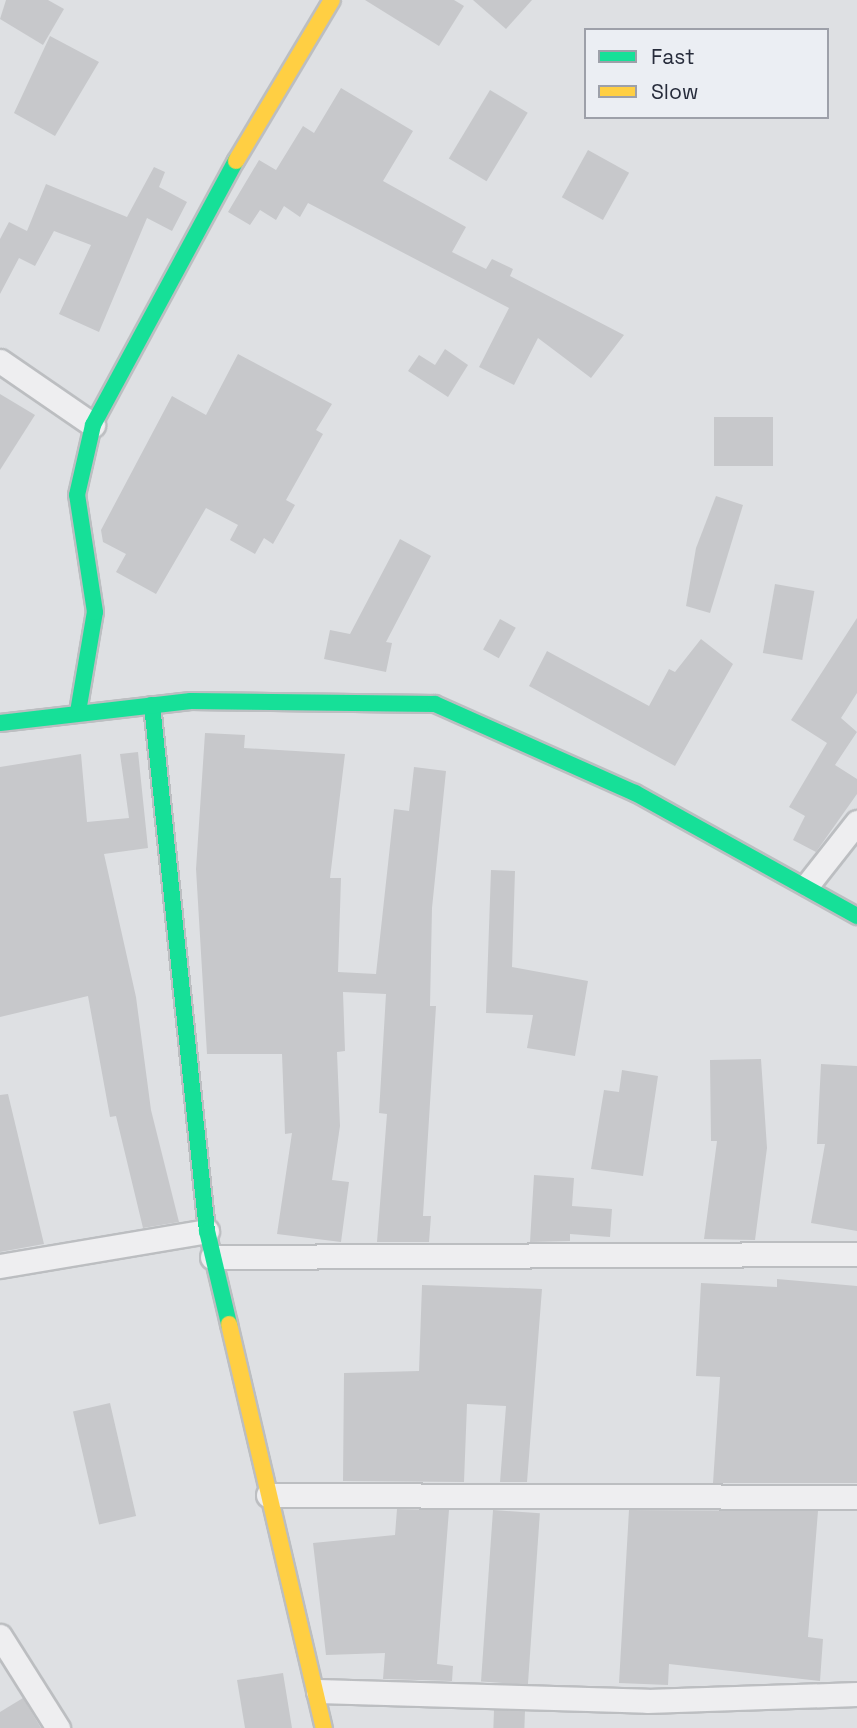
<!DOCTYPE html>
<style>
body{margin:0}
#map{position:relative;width:857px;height:1728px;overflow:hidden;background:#dee0e3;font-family:"Space Grotesk",sans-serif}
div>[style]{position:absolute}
.building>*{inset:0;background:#c7c8cb;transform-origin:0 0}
.roads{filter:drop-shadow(2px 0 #bcbec1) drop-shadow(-2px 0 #bcbec1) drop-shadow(0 2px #bcbec1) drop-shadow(0 -2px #bcbec1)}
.street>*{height:23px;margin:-11.5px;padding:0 11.5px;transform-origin:11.5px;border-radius:11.5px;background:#eeeef0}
.fast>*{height:16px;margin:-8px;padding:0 8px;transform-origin:8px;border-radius:8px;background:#16e098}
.slow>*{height:16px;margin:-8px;padding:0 8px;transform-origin:8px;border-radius:8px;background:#ffcf43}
span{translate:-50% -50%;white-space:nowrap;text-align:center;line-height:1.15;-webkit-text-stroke:5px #ebeef3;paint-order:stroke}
.legend{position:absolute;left:584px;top:28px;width:245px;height:91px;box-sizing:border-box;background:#ebeef3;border:2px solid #9da0a9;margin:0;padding:9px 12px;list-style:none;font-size:21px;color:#272c3b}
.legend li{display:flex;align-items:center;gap:14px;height:35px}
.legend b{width:35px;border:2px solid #9da0a9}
</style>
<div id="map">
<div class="building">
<div style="clip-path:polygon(6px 0,48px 0,64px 9px,43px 45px,0 19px)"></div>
<div style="clip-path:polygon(365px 0,454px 0,464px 6px,439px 46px)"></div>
<div style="clip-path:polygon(473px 0,532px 0,506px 29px)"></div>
<div style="clip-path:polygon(50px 36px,99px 62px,55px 136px,14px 113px)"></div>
<div style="clip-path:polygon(341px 88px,413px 131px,383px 181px,466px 227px,452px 252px,486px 269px,492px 259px,513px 269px,510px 276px,624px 335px,591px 378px,538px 338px,514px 385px,479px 367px,509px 308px,308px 203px,300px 217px,284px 206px,276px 220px,260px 210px,250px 225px,228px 212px,259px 160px,276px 170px,303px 126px,314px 133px)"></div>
<div style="left:490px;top:90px;width:44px;height:80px;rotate:31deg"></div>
<div style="left:588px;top:150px;width:47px;height:54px;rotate:29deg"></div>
<div style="clip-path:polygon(154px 167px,165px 172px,159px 187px,187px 202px,172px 231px,147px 218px,99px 332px,59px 314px,91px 245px,54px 231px,35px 266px,19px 258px,0 294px,0 239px,9px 222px,27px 231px,46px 184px,127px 217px)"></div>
<div style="clip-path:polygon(445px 349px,468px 365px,448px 397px,408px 371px,419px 355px,435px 365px)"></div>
<div style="clip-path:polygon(238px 354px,332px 404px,316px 430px,323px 434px,286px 500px,295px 505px,273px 544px,264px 538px,255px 554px,230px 540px,238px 525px,206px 508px,156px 594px,116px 572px,126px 554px,103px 542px,101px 530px,172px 396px,206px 415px)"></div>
<div style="clip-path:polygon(0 394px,35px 415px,0 470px)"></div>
<div style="left:714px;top:417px;width:59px;height:49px"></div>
<div style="clip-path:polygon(716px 496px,743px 505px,710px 613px,686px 606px,696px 548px)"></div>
<div style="clip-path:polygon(400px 539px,431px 556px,386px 642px,392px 643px,386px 672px,324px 659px,330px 630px,350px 634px)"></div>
<div style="left:775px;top:584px;width:40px;height:70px;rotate:10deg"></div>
<div style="clip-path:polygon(857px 618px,857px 693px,841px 718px,857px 732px,835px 765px,857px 779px,857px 794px,816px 852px,793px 840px,805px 816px,789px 807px,827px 743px,791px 720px)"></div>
<div style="left:500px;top:619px;width:18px;height:35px;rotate:29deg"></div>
<div style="clip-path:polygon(701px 639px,733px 664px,675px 766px,529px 686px,547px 651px,649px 706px,669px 669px,675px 672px)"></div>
<div style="clip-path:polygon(205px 733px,245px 735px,244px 748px,345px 754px,330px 878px,341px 878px,338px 972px,376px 974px,394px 809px,409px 811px,414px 767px,446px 771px,432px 908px,430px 1006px,436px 1006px,423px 1216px,431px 1216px,429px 1242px,377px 1242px,387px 1114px,379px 1113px,386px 994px,343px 992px,345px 1051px,337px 1052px,340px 1126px,332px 1180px,349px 1182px,341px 1242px,277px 1234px,292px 1133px,285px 1134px,282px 1054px,207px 1054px,196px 869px)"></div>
<div style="clip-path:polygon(138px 752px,148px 848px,104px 854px,136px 997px,151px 1110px,179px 1222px,143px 1228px,116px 1116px,110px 1117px,88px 996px,0 1017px,0 767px,81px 754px,87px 822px,129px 818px,120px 754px)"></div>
<div style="clip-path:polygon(491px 870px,515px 871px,512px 967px,588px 981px,575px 1056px,527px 1048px,533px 1015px,486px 1013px)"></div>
<div style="clip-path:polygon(761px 1059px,767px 1148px,755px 1240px,704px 1239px,717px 1141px,711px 1141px,710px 1060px)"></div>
<div style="clip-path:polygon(821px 1064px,857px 1066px,857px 1231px,811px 1223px,825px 1144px,817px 1144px)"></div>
<div style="clip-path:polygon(622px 1070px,658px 1076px,643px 1176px,591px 1169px,604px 1090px,619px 1092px)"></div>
<div style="clip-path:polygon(8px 1094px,44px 1244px,0 1252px,0 1095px)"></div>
<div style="clip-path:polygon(534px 1175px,574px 1178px,572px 1206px,612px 1209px,610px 1237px,570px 1234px,570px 1241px,530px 1242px)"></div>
<div style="clip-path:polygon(777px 1279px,857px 1286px,857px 1483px,713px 1483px,720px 1377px,696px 1376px,701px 1283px,777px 1287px)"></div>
<div style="clip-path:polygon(422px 1285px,542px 1289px,527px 1482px,500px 1482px,506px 1406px,467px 1404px,464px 1482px,343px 1481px,344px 1373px,419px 1371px)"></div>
<div style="left:110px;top:1403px;width:116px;height:38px;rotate:77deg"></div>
<div style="clip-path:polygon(397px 1509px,449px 1510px,437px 1664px,453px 1666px,452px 1681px,383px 1679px,385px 1653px,326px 1655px,313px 1543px,395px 1535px)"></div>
<div style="left:493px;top:1510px;width:47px;height:172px;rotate:4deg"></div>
<div style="clip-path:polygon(629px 1510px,818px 1511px,808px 1637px,823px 1639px,820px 1681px,669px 1664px,668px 1685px,619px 1683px)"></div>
<div style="clip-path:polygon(283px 1673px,292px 1728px,245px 1728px,237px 1680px)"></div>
<div style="clip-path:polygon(23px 1698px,41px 1728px,0 1728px,0 1712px)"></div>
<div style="left:494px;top:1710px;width:31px;height:18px;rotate:2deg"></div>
</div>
<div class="roads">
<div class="street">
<div style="left:0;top:361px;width:113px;rotate:34.5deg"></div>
<div style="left:808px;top:884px;width:79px;rotate:-51.7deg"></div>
<div style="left:212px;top:1257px;width:645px;rotate:-0.27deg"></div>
<div style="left:0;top:1266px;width:210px;rotate:-9.6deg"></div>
<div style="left:268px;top:1495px;width:589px;rotate:0.19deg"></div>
<div style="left:0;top:1636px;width:109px;rotate:57.8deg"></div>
<div style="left:318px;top:1691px;width:329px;rotate:1.7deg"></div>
<div style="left:647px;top:1701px;width:210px;rotate:-1.9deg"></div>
</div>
<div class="fast">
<div style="left:152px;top:705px;width:529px;rotate:84.03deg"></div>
<div style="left:207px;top:1231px;width:96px;rotate:76.7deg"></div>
<div style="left:78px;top:712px;width:101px;rotate:-80.4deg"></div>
<div style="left:95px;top:612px;width:118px;rotate:-98.7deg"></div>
<div style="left:77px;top:495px;width:72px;rotate:-77.1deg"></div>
<div style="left:93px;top:425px;width:300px;rotate:-61.6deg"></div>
<div style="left:0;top:723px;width:192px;rotate:-6.6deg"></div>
<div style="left:191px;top:701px;width:244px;rotate:0.7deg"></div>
<div style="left:435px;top:704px;width:219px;rotate:24deg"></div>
<div style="left:635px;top:793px;width:254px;rotate:29deg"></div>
</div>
<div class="slow">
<div style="left:236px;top:161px;width:187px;rotate:-59.2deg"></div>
<div style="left:229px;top:1324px;width:415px;rotate:76.8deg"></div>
</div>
</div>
<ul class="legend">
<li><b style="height:9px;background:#16e098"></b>Fast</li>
<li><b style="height:9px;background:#ffcf43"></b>Slow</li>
</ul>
</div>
